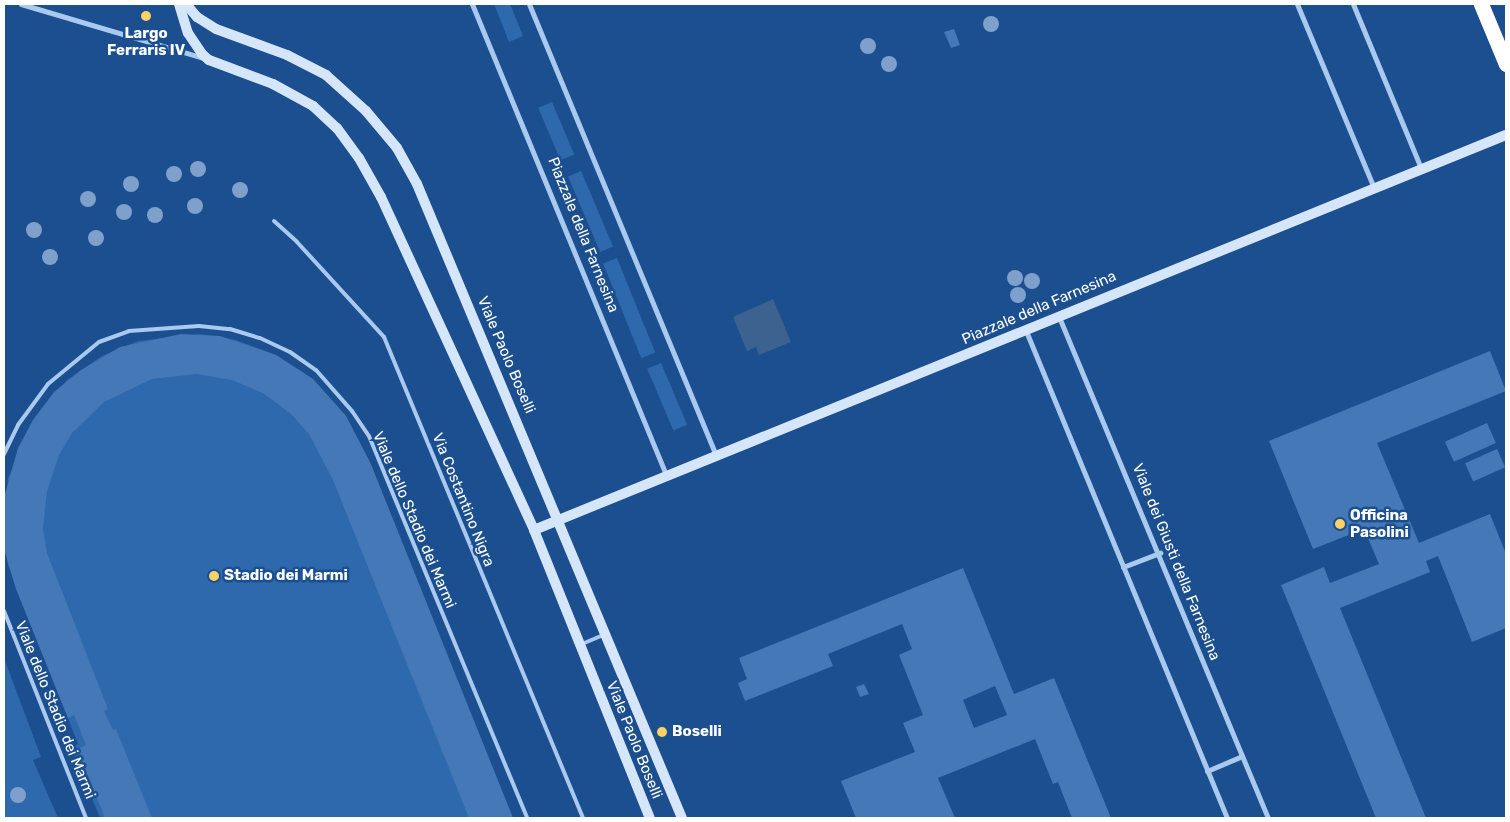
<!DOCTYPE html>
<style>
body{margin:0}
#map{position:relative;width:1510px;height:822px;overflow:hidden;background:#1b4f8f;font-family:Rubik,sans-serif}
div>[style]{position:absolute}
.green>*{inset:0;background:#2e69ad;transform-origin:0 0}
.water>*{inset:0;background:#3c6290}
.building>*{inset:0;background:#4478b7;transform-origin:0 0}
.lane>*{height:4px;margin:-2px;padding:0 2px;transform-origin:2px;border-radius:2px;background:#a9c9ee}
.street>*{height:5px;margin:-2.5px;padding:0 2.5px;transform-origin:2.5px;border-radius:2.5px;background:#a9c9ee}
.secondary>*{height:10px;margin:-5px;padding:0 5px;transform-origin:5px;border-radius:5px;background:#d6e6fa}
.highway>*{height:15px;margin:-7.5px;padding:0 7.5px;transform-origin:7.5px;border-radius:7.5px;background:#fff}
.trees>*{width:16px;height:16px;margin:-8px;border-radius:50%;background:#7ea0ca}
.dots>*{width:14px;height:14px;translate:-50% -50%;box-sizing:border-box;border:2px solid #1b4f8f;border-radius:50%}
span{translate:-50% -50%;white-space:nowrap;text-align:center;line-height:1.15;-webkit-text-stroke:5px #1b4f8f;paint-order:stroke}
.poi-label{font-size:15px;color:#fff;font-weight:700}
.left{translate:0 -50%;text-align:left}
.street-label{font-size:15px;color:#fff}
.frame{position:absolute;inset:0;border:5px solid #fff;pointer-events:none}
</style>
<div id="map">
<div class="green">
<div style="clip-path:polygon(494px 4px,510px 4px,523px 36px,509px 42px)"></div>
<div style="left:552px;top:102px;width:57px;height:15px;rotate:67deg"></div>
<div style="left:581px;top:171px;width:82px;height:14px;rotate:67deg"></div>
<div style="left:617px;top:258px;width:102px;height:15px;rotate:68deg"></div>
<div style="clip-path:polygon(200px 334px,236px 340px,276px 355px,313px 379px,346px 416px,370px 463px,513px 818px,100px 818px,71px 747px,78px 744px,8px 565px,4px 538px,8px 478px,33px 420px,67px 380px,102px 356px,138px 341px)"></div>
<div style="left:661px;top:363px;width:67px;height:15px;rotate:67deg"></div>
<div style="clip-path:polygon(4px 658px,41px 757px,33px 760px,58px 818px,4px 818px)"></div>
</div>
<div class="water">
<div style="clip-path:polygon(773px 299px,791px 342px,759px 355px,756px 347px,747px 351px,733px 317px)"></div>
</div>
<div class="building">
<div style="clip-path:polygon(954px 29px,960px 45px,951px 48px,944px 32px)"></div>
<div style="clip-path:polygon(181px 334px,220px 336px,276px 355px,313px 379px,346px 416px,370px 462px,513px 818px,469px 818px,333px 480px,309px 434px,291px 414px,263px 393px,232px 380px,197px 374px,152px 379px,104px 402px,72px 433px,59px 455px,47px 491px,43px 528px,47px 553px,108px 709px,104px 711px,113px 730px,116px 729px,152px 818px,105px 818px,77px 749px,86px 745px,74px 715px,68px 718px,16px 589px,5px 552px,4px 498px,18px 448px,33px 420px,54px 392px,81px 370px,120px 347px)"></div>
<div style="clip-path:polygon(1490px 351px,1506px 391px,1377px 443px,1419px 543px,1490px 514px,1506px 554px,1506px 628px,1472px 642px,1438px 556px,1426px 561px,1430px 572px,1340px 608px,1426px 818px,1376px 818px,1281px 585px,1324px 567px,1330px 583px,1379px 564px,1364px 529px,1313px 549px,1269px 441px)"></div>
<div style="left:1487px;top:423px;width:22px;height:46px;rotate:66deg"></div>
<div style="left:1497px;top:449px;width:20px;height:35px;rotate:66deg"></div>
<div style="clip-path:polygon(evenodd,963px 568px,1014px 694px,1054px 678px,1111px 818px,1072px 818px,1058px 782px,1053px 784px,1035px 739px,938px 778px,955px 818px,856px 818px,841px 781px,915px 752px,903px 723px,923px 715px,899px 655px,912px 649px,902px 624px,828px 654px,833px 666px,745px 701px,738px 683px,747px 679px,739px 658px,963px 568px,995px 686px,1007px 715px,974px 728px,963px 700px,995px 686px)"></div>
<div style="clip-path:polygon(864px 684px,869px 694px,860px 697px,856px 687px)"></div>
</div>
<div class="lane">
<div style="left:274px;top:221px;width:31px;rotate:42deg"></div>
<div style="left:297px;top:242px;width:129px;rotate:47.5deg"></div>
<div style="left:384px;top:337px;width:521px;rotate:67.52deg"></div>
<div style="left:4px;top:454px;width:32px;rotate:-64deg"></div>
<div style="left:18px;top:425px;width:51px;rotate:-53.8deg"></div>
<div style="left:48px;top:384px;width:66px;rotate:-39.5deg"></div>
<div style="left:99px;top:342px;width:32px;rotate:-20deg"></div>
<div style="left:129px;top:331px;width:70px;rotate:-4.1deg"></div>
<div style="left:199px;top:326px;width:31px;rotate:6deg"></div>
<div style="left:230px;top:329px;width:31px;rotate:17deg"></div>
<div style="left:260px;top:338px;width:33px;rotate:25deg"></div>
<div style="left:290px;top:352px;width:32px;rotate:35deg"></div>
<div style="left:316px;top:370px;width:55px;rotate:48.7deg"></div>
<div style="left:352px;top:411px;width:30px;rotate:56deg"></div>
<div style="left:369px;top:436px;width:413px;rotate:67.5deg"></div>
<div style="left:4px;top:611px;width:223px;rotate:68.4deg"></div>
<div style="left:582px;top:644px;width:25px;rotate:-23deg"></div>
</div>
<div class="street">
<div style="left:21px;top:4px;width:190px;rotate:16.5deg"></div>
<div style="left:472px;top:4px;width:512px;rotate:67.6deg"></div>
<div style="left:529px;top:4px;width:489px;rotate:67.5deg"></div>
<div style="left:1297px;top:4px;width:199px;rotate:67.3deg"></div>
<div style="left:1353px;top:4px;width:178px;rotate:67.5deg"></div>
<div style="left:1059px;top:317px;width:543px;rotate:67.36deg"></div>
<div style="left:1026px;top:331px;width:527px;rotate:67.57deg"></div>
<div style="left:1123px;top:567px;width:40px;rotate:-21deg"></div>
<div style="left:1207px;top:771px;width:38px;rotate:-23deg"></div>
</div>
<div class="secondary">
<div style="left:179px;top:4px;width:30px;rotate:73deg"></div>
<div style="left:188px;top:33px;width:25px;rotate:56deg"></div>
<div style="left:202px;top:54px;width:9px;rotate:41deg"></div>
<div style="left:209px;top:60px;width:68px;rotate:20.6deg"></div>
<div style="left:273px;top:84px;width:46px;rotate:28.8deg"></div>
<div style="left:313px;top:106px;width:33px;rotate:43deg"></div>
<div style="left:337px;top:128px;width:37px;rotate:54deg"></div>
<div style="left:359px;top:158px;width:45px;rotate:60.6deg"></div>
<div style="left:381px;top:197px;width:366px;rotate:65.3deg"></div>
<div style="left:534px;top:530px;width:310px;rotate:68.1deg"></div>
<div style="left:186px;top:4px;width:17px;rotate:50deg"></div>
<div style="left:197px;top:17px;width:22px;rotate:32deg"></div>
<div style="left:216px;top:29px;width:76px;rotate:20.1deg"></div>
<div style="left:287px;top:55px;width:44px;rotate:27.1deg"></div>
<div style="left:326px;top:75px;width:54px;rotate:42deg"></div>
<div style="left:366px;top:111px;width:48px;rotate:50deg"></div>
<div style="left:397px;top:148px;width:41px;rotate:60.9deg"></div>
<div style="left:417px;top:184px;width:687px;rotate:67.32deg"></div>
<div style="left:534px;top:530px;width:1049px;rotate:-22.12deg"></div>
</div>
<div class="highway">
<div style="left:1481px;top:4px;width:65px;rotate:67.4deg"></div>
</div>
<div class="trees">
<div style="left:991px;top:24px"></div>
<div style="left:868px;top:46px"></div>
<div style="left:889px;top:64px"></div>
<div style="left:198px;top:169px"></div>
<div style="left:174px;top:174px"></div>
<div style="left:131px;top:184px"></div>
<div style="left:240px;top:190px"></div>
<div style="left:88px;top:199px"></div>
<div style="left:195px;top:206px"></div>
<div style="left:124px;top:212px"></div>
<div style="left:155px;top:215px"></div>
<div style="left:34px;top:230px"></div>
<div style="left:96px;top:238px"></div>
<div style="left:50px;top:257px"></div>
<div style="left:1015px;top:278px"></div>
<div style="left:1032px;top:281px"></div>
<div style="left:1018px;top:295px"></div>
<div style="left:18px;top:795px"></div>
</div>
<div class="dots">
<div style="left:146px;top:16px;background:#ffd166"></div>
<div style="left:1340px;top:524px;background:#ffd166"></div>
<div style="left:214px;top:576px;background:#ffd166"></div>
<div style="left:662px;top:732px;background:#ffd166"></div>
</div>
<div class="poi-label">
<span style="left:146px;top:42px">Largo<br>Ferraris IV</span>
<span class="left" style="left:1350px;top:524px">Officina<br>Pasolini</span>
<span class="left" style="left:224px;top:576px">Stadio dei Marmi</span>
<span class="left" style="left:672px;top:732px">Boselli</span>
</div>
<div class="street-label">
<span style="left:583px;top:235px;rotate:68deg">Piazzale della Farnesina</span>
<span style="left:1039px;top:308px;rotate:-23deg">Piazzale della Farnesina</span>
<span style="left:506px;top:355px;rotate:67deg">Viale Paolo Boselli</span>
<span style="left:463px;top:500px;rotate:68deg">Via Costantino Nigra</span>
<span style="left:414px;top:520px;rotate:67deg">Viale dello Stadio dei Marmi</span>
<span style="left:1176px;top:562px;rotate:68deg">Viale dei Giusti della Farnesina</span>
<span style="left:55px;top:710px;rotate:68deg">Viale dello Stadio dei Marmi</span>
<span style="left:634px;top:740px;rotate:68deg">Viale Paolo Boselli</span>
</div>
<div class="frame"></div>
</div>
